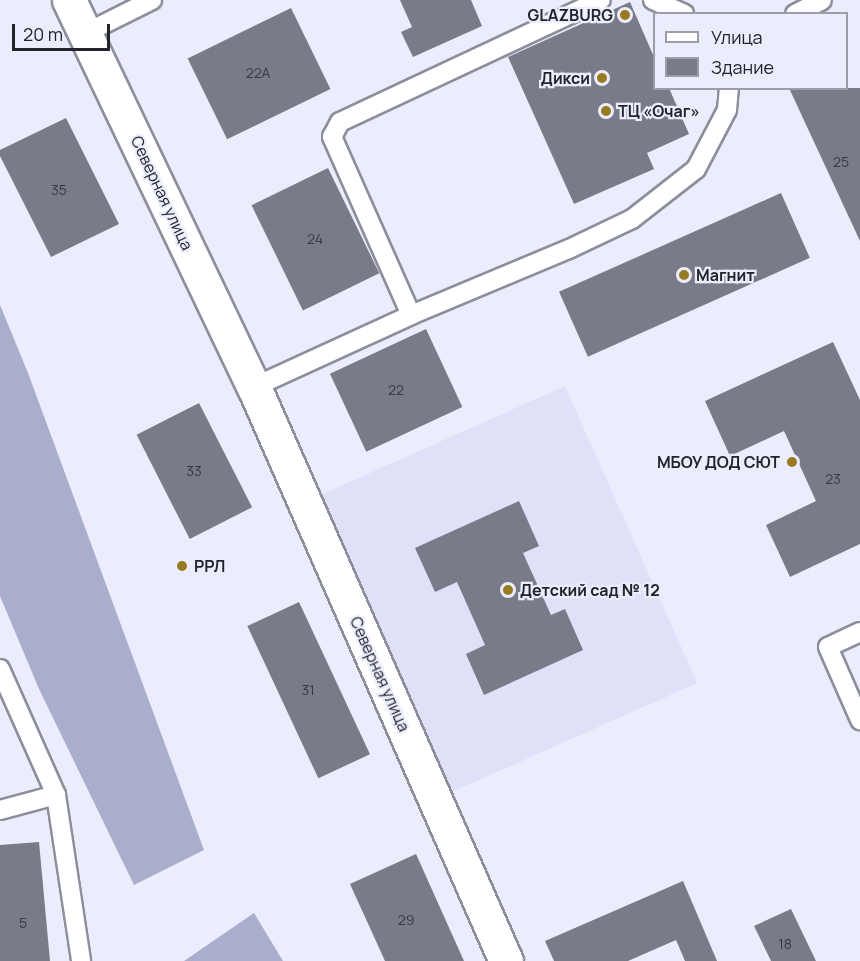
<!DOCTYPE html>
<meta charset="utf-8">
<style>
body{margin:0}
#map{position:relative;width:860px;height:961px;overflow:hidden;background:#ebedfd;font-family:Manrope,sans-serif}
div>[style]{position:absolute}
.built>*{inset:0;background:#dee1f8;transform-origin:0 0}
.forest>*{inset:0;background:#aaaecd}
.building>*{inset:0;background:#797b88;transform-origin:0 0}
.roads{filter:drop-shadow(2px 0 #8c8e9c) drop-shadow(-2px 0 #8c8e9c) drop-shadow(0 2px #8c8e9c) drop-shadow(0 -2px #8c8e9c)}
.service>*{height:18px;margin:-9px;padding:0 9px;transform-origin:9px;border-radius:9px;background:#fff}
.minor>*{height:33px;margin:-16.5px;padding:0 16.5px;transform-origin:16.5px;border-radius:16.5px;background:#fff}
.dots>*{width:16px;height:16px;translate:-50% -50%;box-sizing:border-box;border:3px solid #ebedfd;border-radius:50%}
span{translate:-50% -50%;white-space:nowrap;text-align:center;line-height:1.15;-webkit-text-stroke:4.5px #ebedfd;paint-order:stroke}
.number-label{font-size:14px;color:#383a42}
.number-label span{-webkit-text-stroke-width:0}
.poi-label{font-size:16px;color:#23242a;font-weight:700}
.right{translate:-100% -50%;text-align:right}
.left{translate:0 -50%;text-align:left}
.street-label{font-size:16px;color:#23242a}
.legend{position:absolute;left:653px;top:12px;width:195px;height:78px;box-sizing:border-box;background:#ebedfd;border:2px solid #9b9da9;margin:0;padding:8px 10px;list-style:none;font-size:18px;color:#23242a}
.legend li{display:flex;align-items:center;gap:12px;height:30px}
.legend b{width:30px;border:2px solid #9b9da9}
.scale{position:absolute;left:12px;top:24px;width:98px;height:27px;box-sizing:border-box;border:3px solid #23242a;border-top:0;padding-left:8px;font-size:18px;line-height:21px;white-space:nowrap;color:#23242a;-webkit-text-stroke:4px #ebedfd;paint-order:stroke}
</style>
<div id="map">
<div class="built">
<div style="left:565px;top:386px;width:325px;height:272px;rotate:66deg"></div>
</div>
<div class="forest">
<div style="clip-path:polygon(0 305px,28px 373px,204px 850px,134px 885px,39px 689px,0 596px)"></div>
<div style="clip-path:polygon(254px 913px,283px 961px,184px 961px)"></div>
</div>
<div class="building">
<div style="clip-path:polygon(400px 0,471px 0,482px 26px,413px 57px,401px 32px,412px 27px)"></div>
<div style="clip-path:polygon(630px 2px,654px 57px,654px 88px,669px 88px,689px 134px,647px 153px,654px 169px,574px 204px,508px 57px)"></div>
<div style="left:291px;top:8px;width:90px;height:115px;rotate:64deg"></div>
<div style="clip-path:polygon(789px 88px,860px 88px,860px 241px)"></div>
<div style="clip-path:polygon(66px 118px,119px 224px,51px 257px,0 156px,0 150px)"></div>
<div style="left:328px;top:168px;width:117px;height:85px;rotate:64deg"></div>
<div style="left:781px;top:193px;width:71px;height:243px;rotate:66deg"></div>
<div style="left:426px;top:329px;width:86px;height:106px;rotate:65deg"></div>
<div style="clip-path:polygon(833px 342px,860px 400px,860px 544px,790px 577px,766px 525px,816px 501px,784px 431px,730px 456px,705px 401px)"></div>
<div style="left:199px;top:403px;width:117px;height:70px;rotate:63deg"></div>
<div style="clip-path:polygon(519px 501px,539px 546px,523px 553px,551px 615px,565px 609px,583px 650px,484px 695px,466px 654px,485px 645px,457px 582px,435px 592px,415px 548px)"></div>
<div style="left:299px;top:602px;width:168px;height:57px;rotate:65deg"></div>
<div style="clip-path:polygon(39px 842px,50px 961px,0 961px,0 845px)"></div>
<div style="clip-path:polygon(416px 854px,464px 961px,385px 961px,350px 884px)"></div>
<div style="clip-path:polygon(683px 881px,717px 961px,685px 961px,676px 940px,628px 961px,554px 961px,545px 941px)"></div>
<div style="clip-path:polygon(791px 909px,816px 961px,771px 961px,754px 926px)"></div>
</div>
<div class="roads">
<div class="service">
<div style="left:653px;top:0;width:34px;rotate:24deg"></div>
<div style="left:795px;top:14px;width:30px;rotate:-27deg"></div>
<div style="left:86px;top:33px;width:74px;rotate:-26.6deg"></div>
<div style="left:411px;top:315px;width:195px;rotate:-113.9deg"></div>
<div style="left:332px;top:137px;width:17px;rotate:-62deg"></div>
<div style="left:340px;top:122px;width:288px;rotate:-25.1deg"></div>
<div style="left:254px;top:387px;width:173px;rotate:-24.6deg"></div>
<div style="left:411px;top:315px;width:171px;rotate:-22.7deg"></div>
<div style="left:569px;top:249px;width:70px;rotate:-25.5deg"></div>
<div style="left:632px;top:219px;width:81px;rotate:-38deg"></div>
<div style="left:696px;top:169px;width:67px;rotate:-62.3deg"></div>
<div style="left:727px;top:110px;width:22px;rotate:-85deg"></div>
<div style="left:860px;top:632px;width:35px;rotate:155deg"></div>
<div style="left:828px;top:647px;width:80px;rotate:66.3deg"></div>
<div style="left:0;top:669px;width:138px;rotate:66deg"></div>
<div style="left:56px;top:795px;width:58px;rotate:165deg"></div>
<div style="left:56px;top:795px;width:168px;rotate:81.4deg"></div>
</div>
<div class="minor">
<div style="left:69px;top:0;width:429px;rotate:64.5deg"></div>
<div style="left:254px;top:387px;width:627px;rotate:66.3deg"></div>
</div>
</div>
<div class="dots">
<div style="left:625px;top:15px;background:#977b23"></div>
<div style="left:602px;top:78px;background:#977b23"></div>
<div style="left:606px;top:111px;background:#977b23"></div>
<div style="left:684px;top:275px;background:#977b23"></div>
<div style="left:792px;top:462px;background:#977b23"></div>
<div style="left:182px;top:566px;background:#977b23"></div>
<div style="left:508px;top:590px;background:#977b23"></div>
</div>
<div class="number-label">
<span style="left:258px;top:73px">22А</span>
<span style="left:841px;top:162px">25</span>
<span style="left:59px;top:190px">35</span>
<span style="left:315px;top:239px">24</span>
<span style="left:396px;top:390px">22</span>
<span style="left:194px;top:471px">33</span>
<span style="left:833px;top:479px">23</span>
<span style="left:308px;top:690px">31</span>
<span style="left:406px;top:920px">29</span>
<span style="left:23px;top:923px">5</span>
<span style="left:785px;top:944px">18</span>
</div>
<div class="poi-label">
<span class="right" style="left:613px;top:15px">GLAZBURG</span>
<span class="right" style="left:590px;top:78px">Дикси</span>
<span class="left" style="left:618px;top:111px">ТЦ «Очаг»</span>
<span class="left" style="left:696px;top:275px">Магнит</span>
<span class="right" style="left:780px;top:462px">МБОУ ДОД СЮТ</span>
<span class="left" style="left:194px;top:566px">РРЛ</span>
<span class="left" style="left:520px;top:590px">Детский сад № 12</span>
</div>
<div class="street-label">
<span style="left:162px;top:193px;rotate:65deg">Северная улица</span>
<span style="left:380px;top:674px;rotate:66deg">Северная улица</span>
</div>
<ul class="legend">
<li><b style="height:8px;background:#fff"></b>Улица</li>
<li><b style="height:16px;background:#797b88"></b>Здание</li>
</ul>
<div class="scale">20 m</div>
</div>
